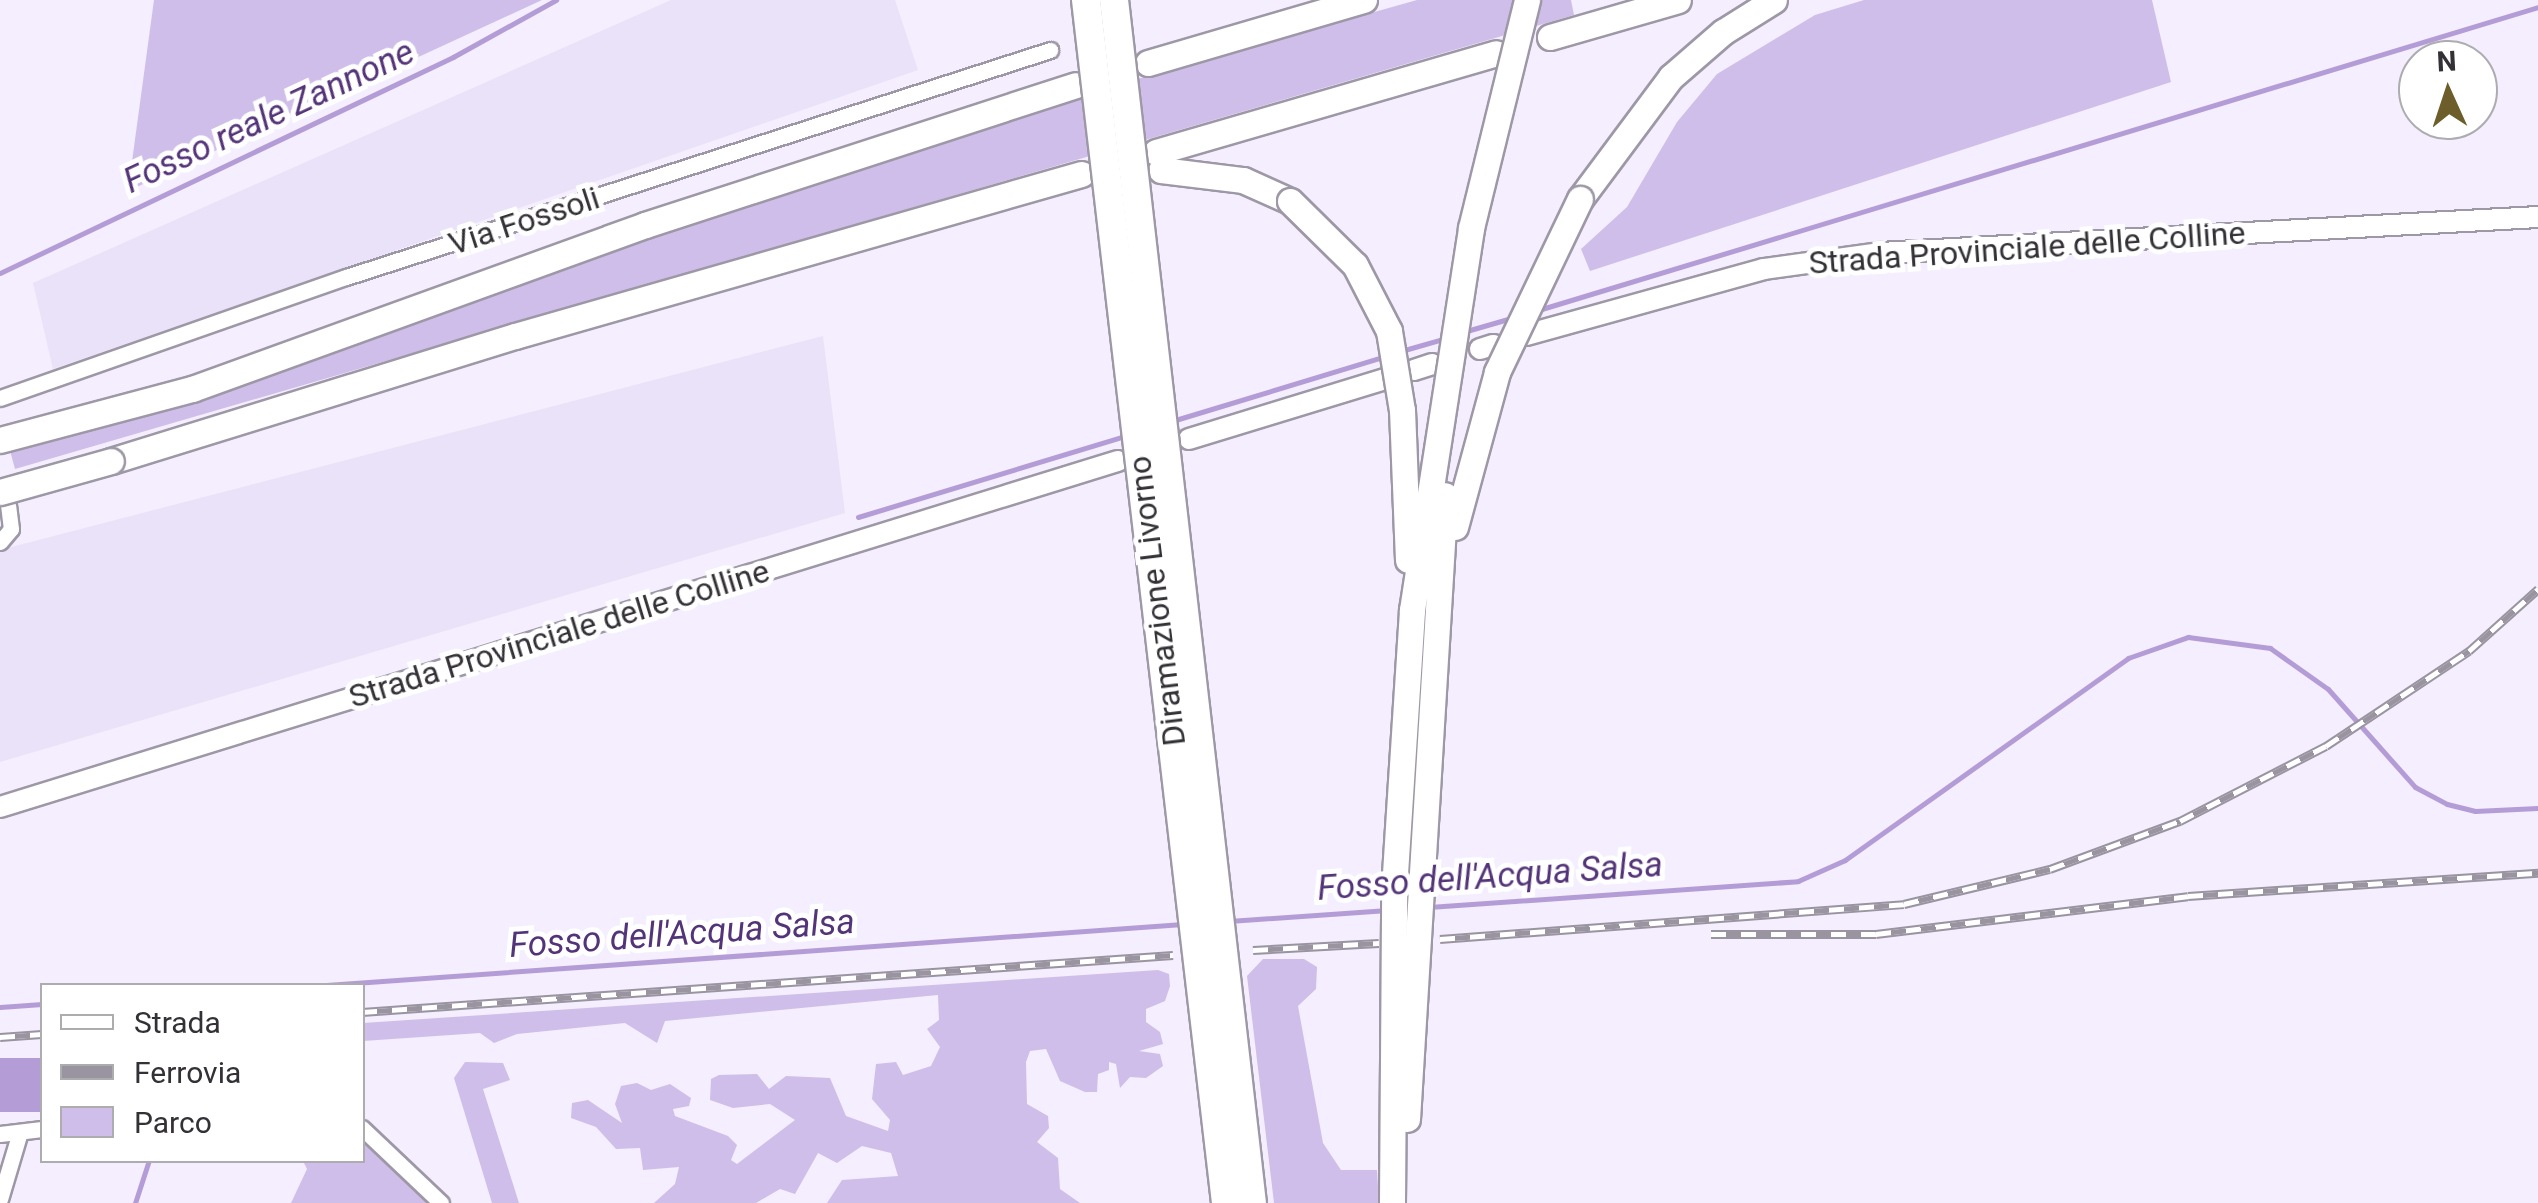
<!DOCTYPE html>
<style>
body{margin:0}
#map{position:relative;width:2538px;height:1203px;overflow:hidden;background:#f4eefe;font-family:Roboto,sans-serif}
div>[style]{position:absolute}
.built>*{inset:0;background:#eae2f8}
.green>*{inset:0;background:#cfbee9}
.water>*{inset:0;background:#b49dd6;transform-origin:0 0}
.stream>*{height:5px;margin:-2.5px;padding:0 2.5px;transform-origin:2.5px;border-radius:2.5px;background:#b49dd6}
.roads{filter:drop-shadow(2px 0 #9e98a6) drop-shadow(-2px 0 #9e98a6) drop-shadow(0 2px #9e98a6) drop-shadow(0 -2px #9e98a6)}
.minor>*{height:15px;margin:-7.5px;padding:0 7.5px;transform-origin:7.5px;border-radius:7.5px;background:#fff}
.secondary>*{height:20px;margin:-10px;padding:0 10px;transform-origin:10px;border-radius:10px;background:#fff}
.trunk>*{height:25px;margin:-12.5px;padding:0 12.5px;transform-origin:12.5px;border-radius:12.5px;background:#fff}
.rail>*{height:9px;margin-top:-4.5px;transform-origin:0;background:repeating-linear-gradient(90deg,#fff 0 15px,#9994a0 0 30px);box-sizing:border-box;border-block:2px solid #9994a0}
.bridges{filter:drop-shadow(2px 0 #9e98a6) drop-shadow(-2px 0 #9e98a6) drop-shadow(0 2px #9e98a6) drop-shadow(0 -2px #9e98a6)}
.trunk-bridge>*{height:25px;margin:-12.5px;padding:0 12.5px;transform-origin:12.5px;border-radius:12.5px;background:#fff}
.motorway-bridge>*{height:28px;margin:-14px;padding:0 14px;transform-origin:14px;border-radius:14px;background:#fff}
span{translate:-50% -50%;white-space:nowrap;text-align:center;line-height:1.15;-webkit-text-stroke:10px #fff;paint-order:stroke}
.street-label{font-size:32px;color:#333036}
.water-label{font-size:35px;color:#543479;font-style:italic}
.legend{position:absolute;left:40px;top:983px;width:325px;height:180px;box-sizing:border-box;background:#fff;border:2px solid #adacaf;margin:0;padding:12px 18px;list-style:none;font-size:30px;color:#333036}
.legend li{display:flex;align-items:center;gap:20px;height:50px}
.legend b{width:50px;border:2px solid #adacaf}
.north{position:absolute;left:2398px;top:40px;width:100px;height:100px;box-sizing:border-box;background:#fff;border:2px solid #adacaf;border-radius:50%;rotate:357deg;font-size:28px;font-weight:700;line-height:40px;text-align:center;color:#333036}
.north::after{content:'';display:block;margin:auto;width:35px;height:45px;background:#6c5d2a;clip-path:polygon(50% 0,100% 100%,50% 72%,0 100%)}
</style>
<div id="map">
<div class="built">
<div style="clip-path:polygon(671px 0,895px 0,918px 70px,53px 369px,33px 283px)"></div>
<div style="clip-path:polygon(823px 336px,845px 513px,0 762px,0 550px)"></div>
</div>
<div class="green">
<div style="clip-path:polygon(154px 0,542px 0,128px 191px)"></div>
<div style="clip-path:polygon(1417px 0,1571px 0,1574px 15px,15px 469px,9px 447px,273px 374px,914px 142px)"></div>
<div style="clip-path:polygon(1864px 0,2152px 0,2171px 82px,1590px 271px,1581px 249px,1627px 207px,1677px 122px,1717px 74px,1815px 15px)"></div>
<div style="clip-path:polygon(1263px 959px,1304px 959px,1317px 967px,1316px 989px,1298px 1006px,1323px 1143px,1341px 1170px,1377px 1170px,1379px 1203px,1274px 1203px,1247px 976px)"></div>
<div style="clip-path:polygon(1158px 970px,1169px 974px,1170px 986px,1165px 1001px,1146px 1009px,1146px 1022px,1160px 1032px,1163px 1044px,1139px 1051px,1160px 1054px,1163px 1066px,1146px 1078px,1130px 1077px,1120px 1088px,1116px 1064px,1109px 1062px,1109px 1070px,1098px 1074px,1097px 1092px,1085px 1092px,1060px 1081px,1046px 1049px,1030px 1051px,1026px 1062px,1027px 1104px,1048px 1116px,1049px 1128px,1037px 1142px,1058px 1158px,1060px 1189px,1080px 1203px,827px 1203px,842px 1180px,898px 1176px,891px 1153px,862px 1146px,837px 1163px,818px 1153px,795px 1194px,780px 1189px,756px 1203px,654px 1203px,675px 1184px,679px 1167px,643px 1170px,640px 1148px,616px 1149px,596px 1127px,571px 1118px,572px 1103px,588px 1100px,622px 1123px,615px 1104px,621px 1086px,637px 1083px,651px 1090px,670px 1084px,691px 1098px,689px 1106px,673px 1109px,675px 1116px,728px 1136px,737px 1145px,731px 1160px,737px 1164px,795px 1120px,770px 1104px,733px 1108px,710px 1100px,711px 1079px,719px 1075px,757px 1074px,769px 1089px,786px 1076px,830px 1078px,846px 1116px,888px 1131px,890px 1120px,872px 1099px,876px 1064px,896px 1062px,903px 1075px,931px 1066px,940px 1047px,927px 1029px,939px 1020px,938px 995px,665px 1021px,657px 1043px,625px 1023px,517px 1034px,494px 1043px,480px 1033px,363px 1041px,363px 1023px)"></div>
<div style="clip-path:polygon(465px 1062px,503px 1063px,510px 1080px,483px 1089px,519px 1203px,492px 1203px,454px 1078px)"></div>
<div style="clip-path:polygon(363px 1132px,383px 1161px,414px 1166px,430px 1203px,291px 1203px,307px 1169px,303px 1161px,362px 1160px)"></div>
</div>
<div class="water">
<div style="left:42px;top:1058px;width:54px;height:42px;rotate:90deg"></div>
</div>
<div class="stream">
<div style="left:0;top:273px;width:502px;rotate:-25.49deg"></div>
<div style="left:453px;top:57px;width:118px;rotate:-29deg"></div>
<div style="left:1535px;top:311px;width:1048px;rotate:-16.86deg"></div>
<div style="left:1463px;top:332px;width:54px;rotate:-16.1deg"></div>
<div style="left:1401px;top:351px;width:44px;rotate:-15.9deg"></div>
<div style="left:1172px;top:421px;width:224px;rotate:-16.9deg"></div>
<div style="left:858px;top:517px;width:282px;rotate:-16.9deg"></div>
<div style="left:1429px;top:907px;width:370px;rotate:-4deg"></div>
<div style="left:1798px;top:881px;width:51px;rotate:-24.1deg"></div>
<div style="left:1845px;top:860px;width:348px;rotate:-35.5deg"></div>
<div style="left:2128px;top:658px;width:64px;rotate:-19.3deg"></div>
<div style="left:2188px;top:637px;width:83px;rotate:7.6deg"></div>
<div style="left:2270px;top:648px;width:71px;rotate:35.3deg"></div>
<div style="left:2328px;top:689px;width:131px;rotate:48.4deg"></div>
<div style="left:2415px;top:787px;width:36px;rotate:28deg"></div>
<div style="left:2447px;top:804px;width:29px;rotate:14deg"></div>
<div style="left:2475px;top:811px;width:63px;rotate:-2.7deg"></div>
<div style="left:1229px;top:921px;width:159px;rotate:-4deg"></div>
<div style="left:312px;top:986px;width:873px;rotate:-4.07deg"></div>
<div style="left:0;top:1007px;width:42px;rotate:-4.1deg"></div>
<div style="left:135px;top:1203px;width:45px;rotate:-72deg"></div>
</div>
<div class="roads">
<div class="minor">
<div style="left:0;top:398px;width:367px;rotate:-19.3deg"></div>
<div style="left:346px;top:277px;width:740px;rotate:-17.87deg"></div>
<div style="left:0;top:542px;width:17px;rotate:-50deg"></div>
<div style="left:11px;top:529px;width:23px;rotate:-97deg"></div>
<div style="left:362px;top:1128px;width:109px;rotate:43.5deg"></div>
<div style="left:0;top:1134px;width:42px;rotate:-6.8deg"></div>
<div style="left:0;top:1199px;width:70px;rotate:-73.4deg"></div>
</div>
<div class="secondary">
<div style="left:1526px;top:335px;width:247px;rotate:-15.5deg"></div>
<div style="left:1764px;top:269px;width:117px;rotate:-7.9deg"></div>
<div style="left:1880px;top:253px;width:659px;rotate:-3.13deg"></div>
<div style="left:1480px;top:349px;width:14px;rotate:-17deg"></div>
<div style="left:1414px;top:370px;width:19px;rotate:-18deg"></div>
<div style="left:1189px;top:439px;width:208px;rotate:-17deg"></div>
<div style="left:0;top:807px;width:1170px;rotate:-17.2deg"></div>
</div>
<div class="trunk">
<div style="left:1550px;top:37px;width:133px;rotate:-16.1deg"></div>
<div style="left:1148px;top:63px;width:225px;rotate:-16.3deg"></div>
<div style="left:1156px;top:152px;width:354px;rotate:-16.2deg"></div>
<div style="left:1161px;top:170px;width:83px;rotate:7deg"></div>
<div style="left:1243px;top:180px;width:51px;rotate:24.1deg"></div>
<div style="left:1580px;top:199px;width:152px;rotate:-53.3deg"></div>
<div style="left:1671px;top:77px;width:69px;rotate:-40.9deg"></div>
<div style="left:1723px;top:32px;width:60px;rotate:-32.1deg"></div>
<div style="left:0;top:440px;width:199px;rotate:-14.9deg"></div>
<div style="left:192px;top:389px;width:482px;rotate:-19.9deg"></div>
<div style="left:645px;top:225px;width:452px;rotate:-18deg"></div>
<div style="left:111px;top:461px;width:423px;rotate:-17.2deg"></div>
<div style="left:515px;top:336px;width:589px;rotate:-15.97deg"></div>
</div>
</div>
<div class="rail">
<div style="left:1711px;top:934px;width:165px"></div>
<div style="left:1876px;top:934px;width:314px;rotate:-6.9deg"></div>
<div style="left:2188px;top:896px;width:351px;rotate:-3.8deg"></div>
<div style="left:1440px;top:939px;width:465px;rotate:-4.3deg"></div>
<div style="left:1904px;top:904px;width:150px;rotate:-13.5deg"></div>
<div style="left:2050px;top:869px;width:139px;rotate:-20.3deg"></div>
<div style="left:2180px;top:821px;width:164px;rotate:-27.2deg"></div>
<div style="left:2326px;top:746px;width:172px;rotate:-33.6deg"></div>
<div style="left:2469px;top:651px;width:93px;rotate:-41.9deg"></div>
<div style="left:1253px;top:950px;width:126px;rotate:-3.2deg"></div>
<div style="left:362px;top:1012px;width:813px;rotate:-4.02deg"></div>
<div style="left:0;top:1037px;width:42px;rotate:-4.1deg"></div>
</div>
<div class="bridges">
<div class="trunk-bridge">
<div style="left:1290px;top:201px;width:91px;rotate:44.6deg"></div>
<div style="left:1355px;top:265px;width:74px;rotate:62.7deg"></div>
<div style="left:1389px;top:331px;width:80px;rotate:80.7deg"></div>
<div style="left:1402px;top:410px;width:150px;rotate:87.7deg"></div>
<div style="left:0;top:492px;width:115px;rotate:-15.6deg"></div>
<div style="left:1455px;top:527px;width:161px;rotate:-74.8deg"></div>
<div style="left:1497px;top:372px;width:192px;rotate:-64.4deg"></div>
<div style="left:1407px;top:1119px;width:625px;rotate:-86.52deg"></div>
<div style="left:1392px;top:1203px;width:314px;rotate:-89.6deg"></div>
<div style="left:1394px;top:889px;width:280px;rotate:-86.3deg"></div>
<div style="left:1412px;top:610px;width:387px;rotate:-81.2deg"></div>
<div style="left:1471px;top:228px;width:235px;rotate:-76.2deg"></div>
</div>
<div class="motorway-bridge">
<div style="left:1086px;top:0;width:1211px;rotate:83.36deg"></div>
<div style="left:1114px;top:0;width:1211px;rotate:83.46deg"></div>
</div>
</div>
<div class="street-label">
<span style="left:524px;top:221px;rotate:-18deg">Via Fossoli</span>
<span style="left:2027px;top:248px;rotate:-4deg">Strada Provinciale delle Colline</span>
<span style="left:1157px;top:601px;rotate:-97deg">Diramazione Livorno</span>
<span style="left:559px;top:634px;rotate:-17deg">Strada Provinciale delle Colline</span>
</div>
<div class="water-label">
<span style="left:269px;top:117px;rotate:-25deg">Fosso reale Zannone</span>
<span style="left:1490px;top:877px;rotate:-4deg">Fosso dell'Acqua Salsa</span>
<span style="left:682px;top:934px;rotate:-4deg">Fosso dell'Acqua Salsa</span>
</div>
<ul class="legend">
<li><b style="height:12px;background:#fff"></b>Strada</li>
<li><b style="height:12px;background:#9994a0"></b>Ferrovia</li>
<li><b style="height:28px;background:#cfbee9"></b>Parco</li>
</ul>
<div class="north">N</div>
</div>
